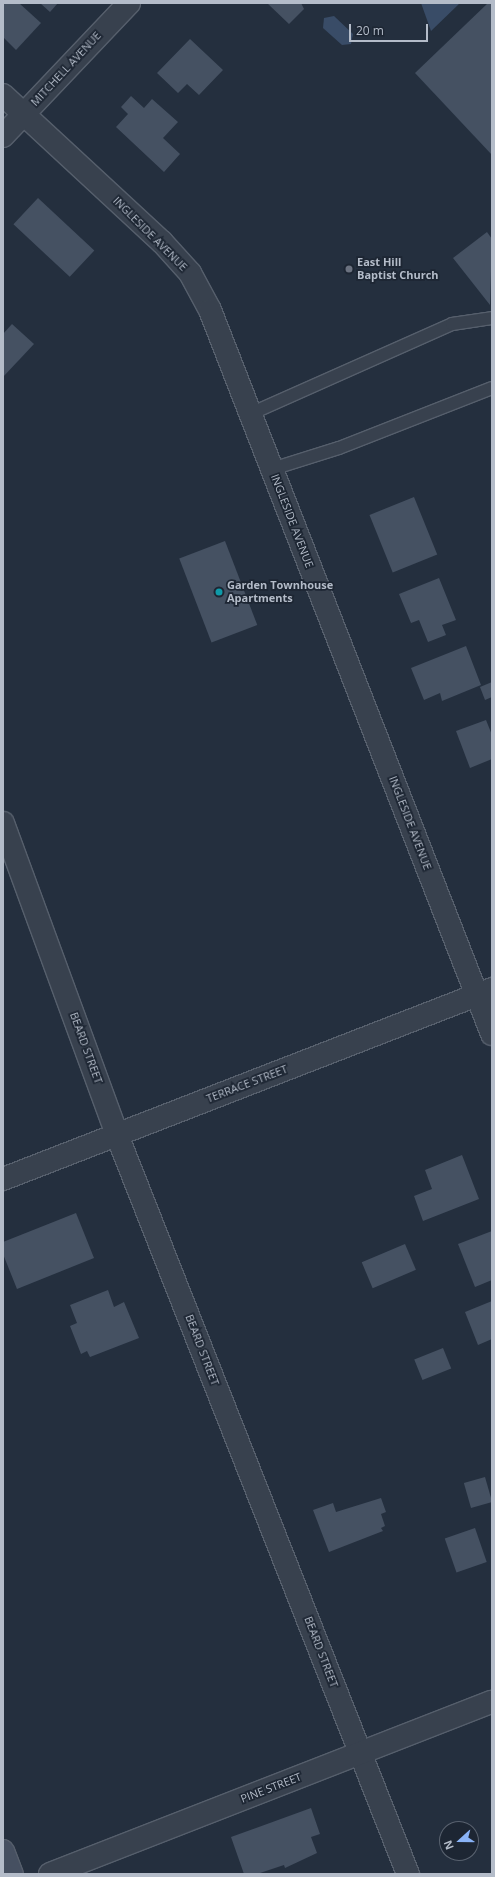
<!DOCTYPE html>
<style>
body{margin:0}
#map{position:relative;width:495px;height:1877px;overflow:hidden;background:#242f3e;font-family:"Open Sans",sans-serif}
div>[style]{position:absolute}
.water>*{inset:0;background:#394c67}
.building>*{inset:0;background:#455162;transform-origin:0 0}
.roads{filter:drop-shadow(1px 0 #565f6c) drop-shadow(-1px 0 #565f6c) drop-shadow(0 1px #565f6c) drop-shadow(0 -1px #565f6c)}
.lane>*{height:12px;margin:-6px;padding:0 6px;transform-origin:6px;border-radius:6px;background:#38414e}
.street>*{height:22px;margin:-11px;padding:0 11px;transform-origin:11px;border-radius:11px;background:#38414e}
.secondary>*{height:22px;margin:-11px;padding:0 11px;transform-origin:11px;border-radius:11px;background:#465061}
.dots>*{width:11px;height:11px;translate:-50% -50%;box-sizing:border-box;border:2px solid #1d2633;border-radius:50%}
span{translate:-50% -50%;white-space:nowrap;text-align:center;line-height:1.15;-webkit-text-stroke:3.5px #1d2633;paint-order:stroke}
.street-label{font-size:11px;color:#b4bcc9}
.poi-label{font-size:11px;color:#b4bcc9;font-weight:700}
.left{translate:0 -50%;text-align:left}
.frame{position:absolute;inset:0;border:4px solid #b4bcc9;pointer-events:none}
.north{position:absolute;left:439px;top:1821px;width:40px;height:40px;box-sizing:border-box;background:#1d2633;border:1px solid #59626f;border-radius:50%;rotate:249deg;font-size:11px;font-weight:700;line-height:16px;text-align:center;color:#b4bcc9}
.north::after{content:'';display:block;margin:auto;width:14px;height:18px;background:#8ab4f8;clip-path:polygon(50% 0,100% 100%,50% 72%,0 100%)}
.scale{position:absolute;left:349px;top:24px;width:79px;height:18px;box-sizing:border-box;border:2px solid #b4bcc9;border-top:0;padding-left:5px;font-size:12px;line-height:14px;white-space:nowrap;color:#b4bcc9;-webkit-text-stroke:3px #1d2633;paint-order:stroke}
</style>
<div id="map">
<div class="water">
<div style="clip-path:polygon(421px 3px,460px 3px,431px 31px)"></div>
<div style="clip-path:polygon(334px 16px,353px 34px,351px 44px,342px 45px,323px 28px,324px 18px)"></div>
</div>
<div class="building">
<div style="clip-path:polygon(3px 3px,19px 3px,41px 23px,16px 50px,3px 37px)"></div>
<div style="clip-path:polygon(40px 3px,58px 3px,50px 12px)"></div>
<div style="clip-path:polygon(267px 3px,301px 3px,304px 9px,289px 24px)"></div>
<div style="clip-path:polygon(488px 3px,492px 3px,492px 155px,415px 73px)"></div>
<div style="clip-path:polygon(190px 39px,223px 70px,199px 95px,187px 84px,178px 93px,157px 73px)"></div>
<div style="clip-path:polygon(131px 96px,144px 108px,152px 99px,178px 122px,163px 138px,180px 154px,164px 172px,116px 127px,128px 114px,121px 107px)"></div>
<div style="left:38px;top:198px;width:77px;height:36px;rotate:43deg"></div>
<div style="clip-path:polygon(487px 232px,492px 239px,490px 305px,453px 258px)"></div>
<div style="clip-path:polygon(12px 324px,34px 344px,3px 377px,3px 334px)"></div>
<div style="left:414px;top:497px;width:62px;height:48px;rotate:68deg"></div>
<div style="left:225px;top:541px;width:90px;height:49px;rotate:69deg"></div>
<div style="clip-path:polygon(439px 578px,456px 620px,442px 625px,446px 635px,428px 642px,419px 620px,411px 623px,399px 594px)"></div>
<div style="clip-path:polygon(466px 646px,481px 685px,442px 701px,440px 693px,424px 700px,411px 668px)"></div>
<div style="clip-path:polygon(492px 682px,492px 697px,485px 700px,480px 687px)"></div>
<div style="clip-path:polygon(486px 720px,492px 735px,492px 759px,470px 768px,456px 731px)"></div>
<div style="clip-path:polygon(462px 1155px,479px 1199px,423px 1221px,414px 1196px,432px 1189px,425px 1170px)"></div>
<div style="clip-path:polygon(76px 1213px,94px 1258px,17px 1289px,3px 1254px,3px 1242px)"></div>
<div style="clip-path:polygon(492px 1231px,492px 1280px,475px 1287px,458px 1244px)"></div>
<div style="left:405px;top:1244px;width:28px;height:47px;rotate:67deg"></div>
<div style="clip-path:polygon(108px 1290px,114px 1307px,124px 1302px,139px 1338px,90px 1357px,87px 1351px,81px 1354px,70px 1326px,77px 1323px,70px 1305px)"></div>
<div style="clip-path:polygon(492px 1301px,492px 1339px,478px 1345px,465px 1312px)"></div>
<div style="left:443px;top:1348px;width:22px;height:31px;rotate:68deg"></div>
<div style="left:485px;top:1477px;width:26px;height:22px;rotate:74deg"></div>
<div style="clip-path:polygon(381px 1498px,386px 1512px,381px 1514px,385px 1526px,381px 1528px,383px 1531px,329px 1552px,313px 1510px,333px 1503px,336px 1512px)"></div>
<div style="left:475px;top:1528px;width:36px;height:32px;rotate:71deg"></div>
<div style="clip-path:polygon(311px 1808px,320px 1834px,311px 1837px,317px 1853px,285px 1868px,284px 1865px,257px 1874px,244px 1874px,231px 1837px)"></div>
</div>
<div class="roads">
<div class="lane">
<div style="left:250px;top:414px;width:221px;rotate:-24deg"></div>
<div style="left:452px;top:324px;width:40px;rotate:-8.5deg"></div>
<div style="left:272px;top:469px;width:70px;rotate:-17.4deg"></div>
<div style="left:339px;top:448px;width:164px;rotate:-21.4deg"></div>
</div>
<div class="street">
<div style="left:3px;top:95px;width:217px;rotate:42.8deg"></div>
<div style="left:162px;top:242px;width:42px;rotate:47.9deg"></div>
<div style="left:190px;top:273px;width:42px;rotate:61.6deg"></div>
<div style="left:210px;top:310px;width:777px;rotate:68.72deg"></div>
<div style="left:3px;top:136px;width:183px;rotate:-46.5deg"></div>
<div style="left:3px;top:823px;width:332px;rotate:69.9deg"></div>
<div style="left:117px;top:1135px;width:794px;rotate:68.51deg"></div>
<div style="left:3px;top:1179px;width:525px;rotate:-21.23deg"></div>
<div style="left:50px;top:1874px;width:474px;rotate:-21.3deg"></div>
</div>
<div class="secondary">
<div style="left:3px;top:1851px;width:25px;rotate:69deg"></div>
</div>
</div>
<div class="dots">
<div style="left:349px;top:269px;background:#6b7280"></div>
<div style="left:219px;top:592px;background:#0f9aa8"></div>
</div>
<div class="street-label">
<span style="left:66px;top:69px;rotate:-47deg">MITCHELL AVENUE</span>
<span style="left:150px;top:234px;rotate:45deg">INGLESIDE AVENUE</span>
<span style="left:292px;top:521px;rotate:69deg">INGLESIDE AVENUE</span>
<span style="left:410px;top:823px;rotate:69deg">INGLESIDE AVENUE</span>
<span style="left:86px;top:1048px;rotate:70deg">BEARD STREET</span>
<span style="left:247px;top:1084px;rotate:-21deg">TERRACE STREET</span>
<span style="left:202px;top:1350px;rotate:69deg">BEARD STREET</span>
<span style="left:321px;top:1652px;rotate:69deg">BEARD STREET</span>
<span style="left:271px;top:1788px;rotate:-21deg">PINE STREET</span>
</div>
<div class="poi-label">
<span class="left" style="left:357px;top:269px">East Hill<br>Baptist Church</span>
<span class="left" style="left:227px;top:592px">Garden Townhouse<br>Apartments</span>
</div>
<div class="frame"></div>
<div class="north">N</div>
<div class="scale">20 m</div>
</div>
